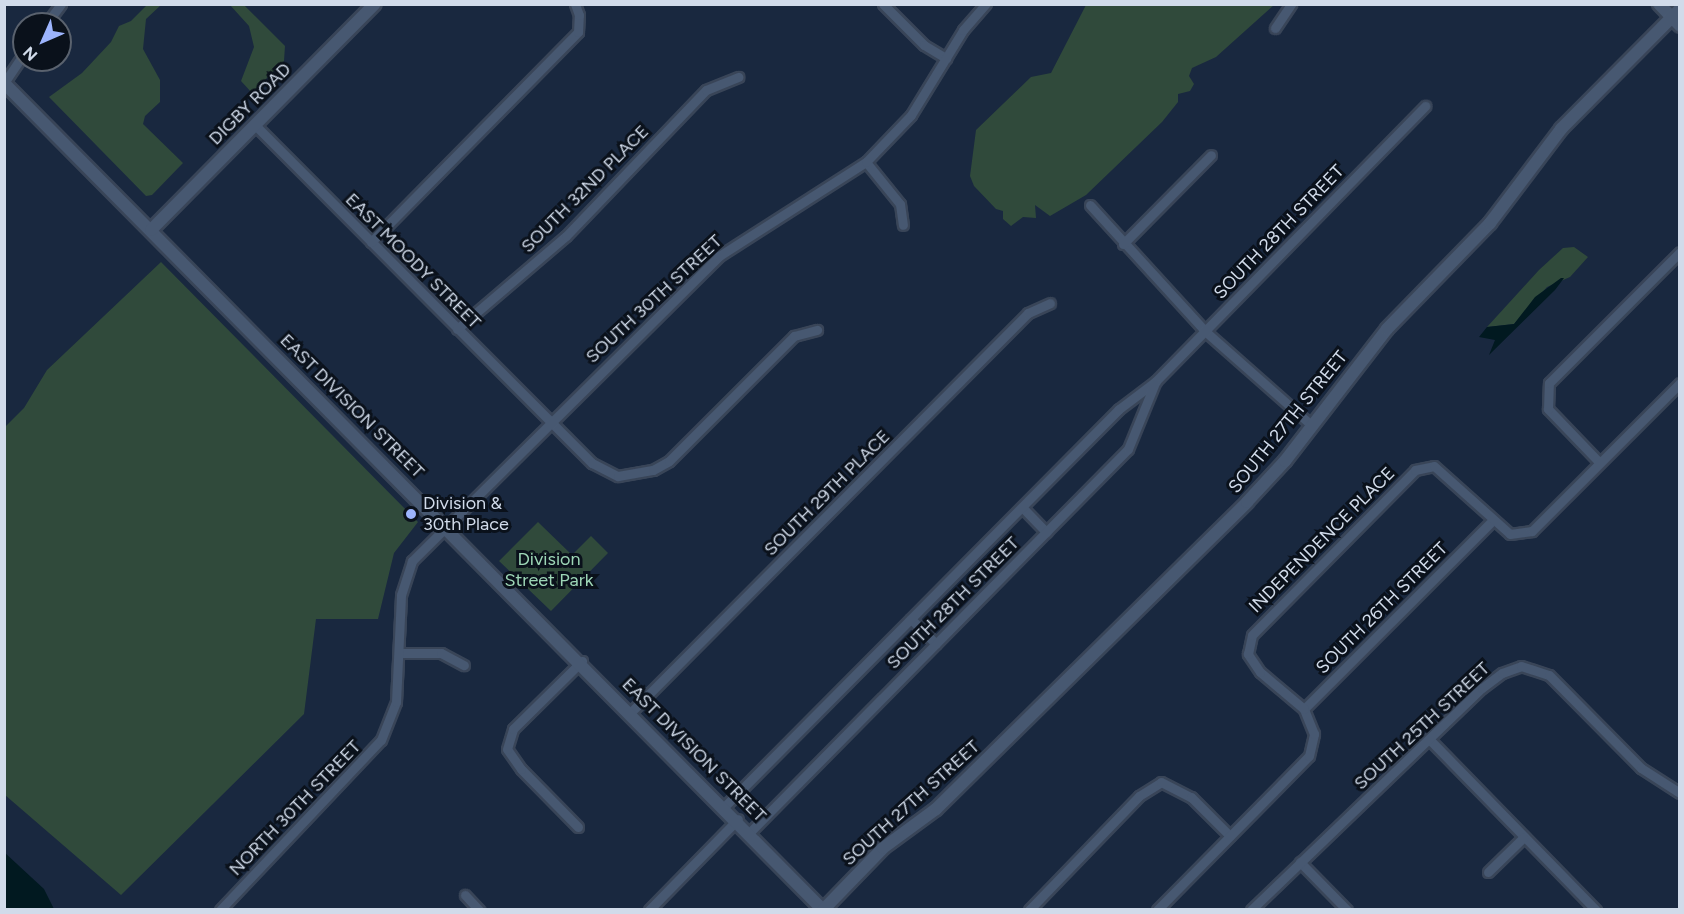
<!DOCTYPE html>
<style>
body{margin:0}
#map{position:relative;width:1684px;height:914px;overflow:hidden;background:#19283f;font-family:Figtree,sans-serif}
div>[style]{position:absolute}
.green>*{inset:0;background:#304a3b}
.water>*{inset:0;background:#011920}
.roads{filter:drop-shadow(2px 0 #394558) drop-shadow(-2px 0 #394558) drop-shadow(0 2px #394558) drop-shadow(0 -2px #394558)}
.minor>*{height:9px;margin:-4.5px;padding:0 4.5px;transform-origin:4.5px;border-radius:4.5px;background:#475871}
.tertiary>*{height:12px;margin:-6px;padding:0 6px;transform-origin:6px;border-radius:6px;background:#475871}
.dots>*{width:16px;height:16px;translate:-50% -50%;box-sizing:border-box;border:3px solid #0a111b;border-radius:50%}
span{translate:-50% -50%;white-space:nowrap;text-align:center;line-height:1.15;-webkit-text-stroke:6px #0a111b;paint-order:stroke}
.street-label{font-size:18px;color:#d1dbea}
.poi-label{font-size:18px;color:#d1dbea}
.left{translate:0 -50%;text-align:left}
.park-label{font-size:18px;color:#9dd6b6}
.frame{position:absolute;inset:0;border:6px solid #d1dbea;pointer-events:none}
.north{position:absolute;left:12px;top:12px;width:60px;height:60px;box-sizing:border-box;background:#0a111b;border:2px solid #5a626e;border-radius:50%;rotate:225deg;font-size:16px;font-weight:700;line-height:24px;text-align:center;color:#d1dbea}
.north::after{content:'';display:block;margin:auto;width:21px;height:27px;background:#9cb4fd;clip-path:polygon(50% 0,100% 100%,50% 72%,0 100%)}
</style>
<div id="map">
<div class="green">
<div style="clip-path:polygon(147px 5px,161px 5px,146px 19px,143px 49px,160px 80px,160px 102px,145px 116px,143px 124px,183px 163px,152px 195px,146px 196px,49px 97px,82px 73px,111px 42px,119px 26px,131px 21px)"></div>
<div style="clip-path:polygon(230px 5px,244px 5px,285px 46px,284px 61px,252px 93px,241px 81px,254px 47px,249px 26px)"></div>
<div style="clip-path:polygon(1086px 5px,1274px 5px,1216px 57px,1192px 68px,1189px 76px,1194px 84px,1190px 91px,1178px 94px,1178px 102px,1162px 122px,1086px 195px,1050px 216px,1035px 205px,1036px 218px,1023px 217px,1011px 226px,1003px 219px,1003px 211px,996px 209px,974px 186px,970px 176px,976px 130px,1031px 77px,1051px 73px)"></div>
<div style="clip-path:polygon(1574px 247px,1588px 257px,1570px 277px,1547px 287px,1514px 324px,1487px 327px,1539px 270px,1563px 248px)"></div>
<div style="clip-path:polygon(161px 262px,418px 522px,394px 553px,378px 619px,316px 619px,304px 714px,121px 895px,5px 795px,5px 427px,24px 408px,47px 370px)"></div>
<div style="clip-path:polygon(538px 522px,572px 555px,591px 536px,608px 553px,551px 611px,499px 561px)"></div>
</div>
<div class="water">
<div style="clip-path:polygon(1561px 278px,1564px 278px,1555px 290px,1489px 355px,1495px 340px,1479px 337px,1487px 327px,1514px 324px,1535px 297px)"></div>
<div style="clip-path:polygon(4px 852px,44px 889px,54px 909px,5px 909px)"></div>
</div>
<div class="roads">
<div class="minor">
<div style="left:883px;top:4px;width:58px;rotate:45deg"></div>
<div style="left:924px;top:45px;width:26px;rotate:31deg"></div>
<div style="left:46px;top:24px;width:25px;rotate:-53deg"></div>
<div style="left:1275px;top:28px;width:29px;rotate:-56deg"></div>
<div style="left:4px;top:83px;width:36px;rotate:-56deg"></div>
<div style="left:254px;top:124px;width:479px;rotate:45.1deg"></div>
<div style="left:592px;top:463px;width:29px;rotate:27deg"></div>
<div style="left:618px;top:476px;width:36px;rotate:-10deg"></div>
<div style="left:653px;top:470px;width:18px;rotate:-29deg"></div>
<div style="left:669px;top:461px;width:177px;rotate:-45deg"></div>
<div style="left:794px;top:336px;width:24px;rotate:-15deg"></div>
<div style="left:866px;top:162px;width:54px;rotate:51deg"></div>
<div style="left:900px;top:204px;width:21px;rotate:82deg"></div>
<div style="left:1090px;top:205px;width:171px;rotate:47.6deg"></div>
<div style="left:1205px;top:331px;width:140px;rotate:41.5deg"></div>
<div style="left:371px;top:242px;width:295px;rotate:-45.4deg"></div>
<div style="left:578px;top:32px;width:17px;rotate:-87deg"></div>
<div style="left:579px;top:15px;width:12px;rotate:-110deg"></div>
<div style="left:1123px;top:244px;width:125px;rotate:-45.3deg"></div>
<div style="left:457px;top:329px;width:143px;rotate:-40.5deg"></div>
<div style="left:566px;top:236px;width:202px;rotate:-46.2deg"></div>
<div style="left:706px;top:90px;width:35px;rotate:-22deg"></div>
<div style="left:1599px;top:462px;width:74px;rotate:-133.9deg"></div>
<div style="left:1548px;top:409px;width:26px;rotate:-88deg"></div>
<div style="left:1549px;top:383px;width:185px;rotate:-45deg"></div>
<div style="left:1022px;top:507px;width:35px;rotate:46deg"></div>
<div style="left:911px;top:619px;width:35px;rotate:45deg"></div>
<div style="left:401px;top:653px;width:40px"></div>
<div style="left:441px;top:653px;width:26px;rotate:28deg"></div>
<div style="left:1304px;top:709px;width:266px;rotate:-45deg"></div>
<div style="left:631px;top:712px;width:563px;rotate:-45.14deg"></div>
<div style="left:1028px;top:313px;width:24px;rotate:-24deg"></div>
<div style="left:1430px;top:740px;width:238px;rotate:45.7deg"></div>
<div style="left:725px;top:806px;width:559px;rotate:-45.22deg"></div>
<div style="left:1119px;top:409px;width:46px;rotate:-37.1deg"></div>
<div style="left:1156px;top:381px;width:385px;rotate:-45.6deg"></div>
<div style="left:578px;top:827px;width:81px;rotate:-134.5deg"></div>
<div style="left:521px;top:769px;width:24px;rotate:-125deg"></div>
<div style="left:507px;top:749px;width:21px;rotate:-73deg"></div>
<div style="left:513px;top:729px;width:97px;rotate:-44.6deg"></div>
<div style="left:750px;top:832px;width:538px;rotate:-45.38deg"></div>
<div style="left:1128px;top:449px;width:71px;rotate:-67.8deg"></div>
<div style="left:1300px;top:862px;width:67px;rotate:45.6deg"></div>
<div style="left:1488px;top:872px;width:49px;rotate:-44.2deg"></div>
<div style="left:465px;top:895px;width:21px;rotate:47deg"></div>
<div style="left:220px;top:910px;width:234px;rotate:-46.6deg"></div>
<div style="left:381px;top:740px;width:41px;rotate:-68.5deg"></div>
<div style="left:396px;top:702px;width:107px;rotate:-87.3deg"></div>
<div style="left:401px;top:595px;width:36px;rotate:-72deg"></div>
<div style="left:412px;top:561px;width:433px;rotate:-44.8deg"></div>
<div style="left:719px;top:256px;width:174px;rotate:-32.6deg"></div>
<div style="left:866px;top:162px;width:65px;rotate:-46.2deg"></div>
<div style="left:911px;top:115px;width:100px;rotate:-58.5deg"></div>
<div style="left:963px;top:30px;width:35px;rotate:-49deg"></div>
<div style="left:649px;top:910px;width:127px;rotate:-45.6deg"></div>
<div style="left:1029px;top:910px;width:158px;rotate:-46deg"></div>
<div style="left:1139px;top:796px;width:26px;rotate:-32deg"></div>
<div style="left:1161px;top:782px;width:34px;rotate:27deg"></div>
<div style="left:1191px;top:797px;width:55px;rotate:45deg"></div>
<div style="left:1157px;top:910px;width:216px;rotate:-45.4deg"></div>
<div style="left:1309px;top:756px;width:23px;rotate:-77deg"></div>
<div style="left:1314px;top:734px;width:27px;rotate:-112deg"></div>
<div style="left:1304px;top:709px;width:57px;rotate:-139.9deg"></div>
<div style="left:1260px;top:672px;width:22px;rotate:-124deg"></div>
<div style="left:1248px;top:654px;width:19px;rotate:-78deg"></div>
<div style="left:1252px;top:635px;width:232px;rotate:-45.3deg"></div>
<div style="left:1415px;top:470px;width:19px;rotate:-12deg"></div>
<div style="left:1434px;top:466px;width:102px;rotate:41.8deg"></div>
<div style="left:1510px;top:534px;width:22px;rotate:-8deg"></div>
<div style="left:1532px;top:531px;width:209px;rotate:-45deg"></div>
<div style="left:1251px;top:910px;width:320px;rotate:-43.9deg"></div>
<div style="left:1482px;top:688px;width:25px;rotate:-37deg"></div>
<div style="left:1502px;top:673px;width:20px;rotate:-20deg"></div>
<div style="left:1521px;top:666px;width:29px;rotate:18deg"></div>
<div style="left:1549px;top:675px;width:131px;rotate:45.3deg"></div>
<div style="left:1641px;top:768px;width:46px;rotate:32.7deg"></div>
</div>
<div class="tertiary">
<div style="left:1659px;top:4px;width:30px;rotate:46deg"></div>
<div style="left:4px;top:83px;width:1164px;rotate:45.28deg"></div>
<div style="left:151px;top:230px;width:318px;rotate:-45.3deg"></div>
<div style="left:823px;top:910px;width:86px;rotate:-45.9deg"></div>
<div style="left:883px;top:848px;width:66px;rotate:-36.3deg"></div>
<div style="left:936px;top:809px;width:437px;rotate:-44.6deg"></div>
<div style="left:1247px;top:502px;width:56px;rotate:-47.2deg"></div>
<div style="left:1285px;top:461px;width:167px;rotate:-52.3deg"></div>
<div style="left:1387px;top:329px;width:148px;rotate:-45.8deg"></div>
<div style="left:1490px;top:223px;width:118px;rotate:-52.9deg"></div>
<div style="left:1561px;top:129px;width:169px;rotate:-45.2deg"></div>
</div>
</div>
<div class="dots">
<div style="left:411px;top:514px;background:#9cb4fd"></div>
</div>
<div class="street-label">
<span style="left:250px;top:104px;rotate:-45deg">DIGBY ROAD</span>
<span style="left:585px;top:189px;rotate:-45deg">SOUTH 32ND PLACE</span>
<span style="left:1279px;top:232px;rotate:-46deg">SOUTH 28TH STREET</span>
<span style="left:413px;top:261px;rotate:45deg">EAST MOODY STREET</span>
<span style="left:654px;top:299px;rotate:-43deg">SOUTH 30TH STREET</span>
<span style="left:352px;top:406px;rotate:45deg">EAST DIVISION STREET</span>
<span style="left:1288px;top:422px;rotate:-51deg">SOUTH 27TH STREET</span>
<span style="left:827px;top:493px;rotate:-45deg">SOUTH 29TH PLACE</span>
<span style="left:1322px;top:540px;rotate:-45deg">INDEPENDENCE PLACE</span>
<span style="left:953px;top:603px;rotate:-45deg">SOUTH 28TH STREET</span>
<span style="left:1382px;top:608px;rotate:-45deg">SOUTH 26TH STREET</span>
<span style="left:1422px;top:726px;rotate:-43deg">SOUTH 25TH STREET</span>
<span style="left:694px;top:750px;rotate:45deg">EAST DIVISION STREET</span>
<span style="left:911px;top:803px;rotate:-42deg">SOUTH 27TH STREET</span>
<span style="left:295px;top:808px;rotate:-46deg">NORTH 30TH STREET</span>
</div>
<div class="poi-label">
<span class="left" style="left:423px;top:514px">Division &amp;<br>30th Place</span>
</div>
<div class="park-label">
<span style="left:549px;top:570px">Division<br>Street Park</span>
</div>
<div class="frame"></div>
<div class="north">N</div>
</div>
